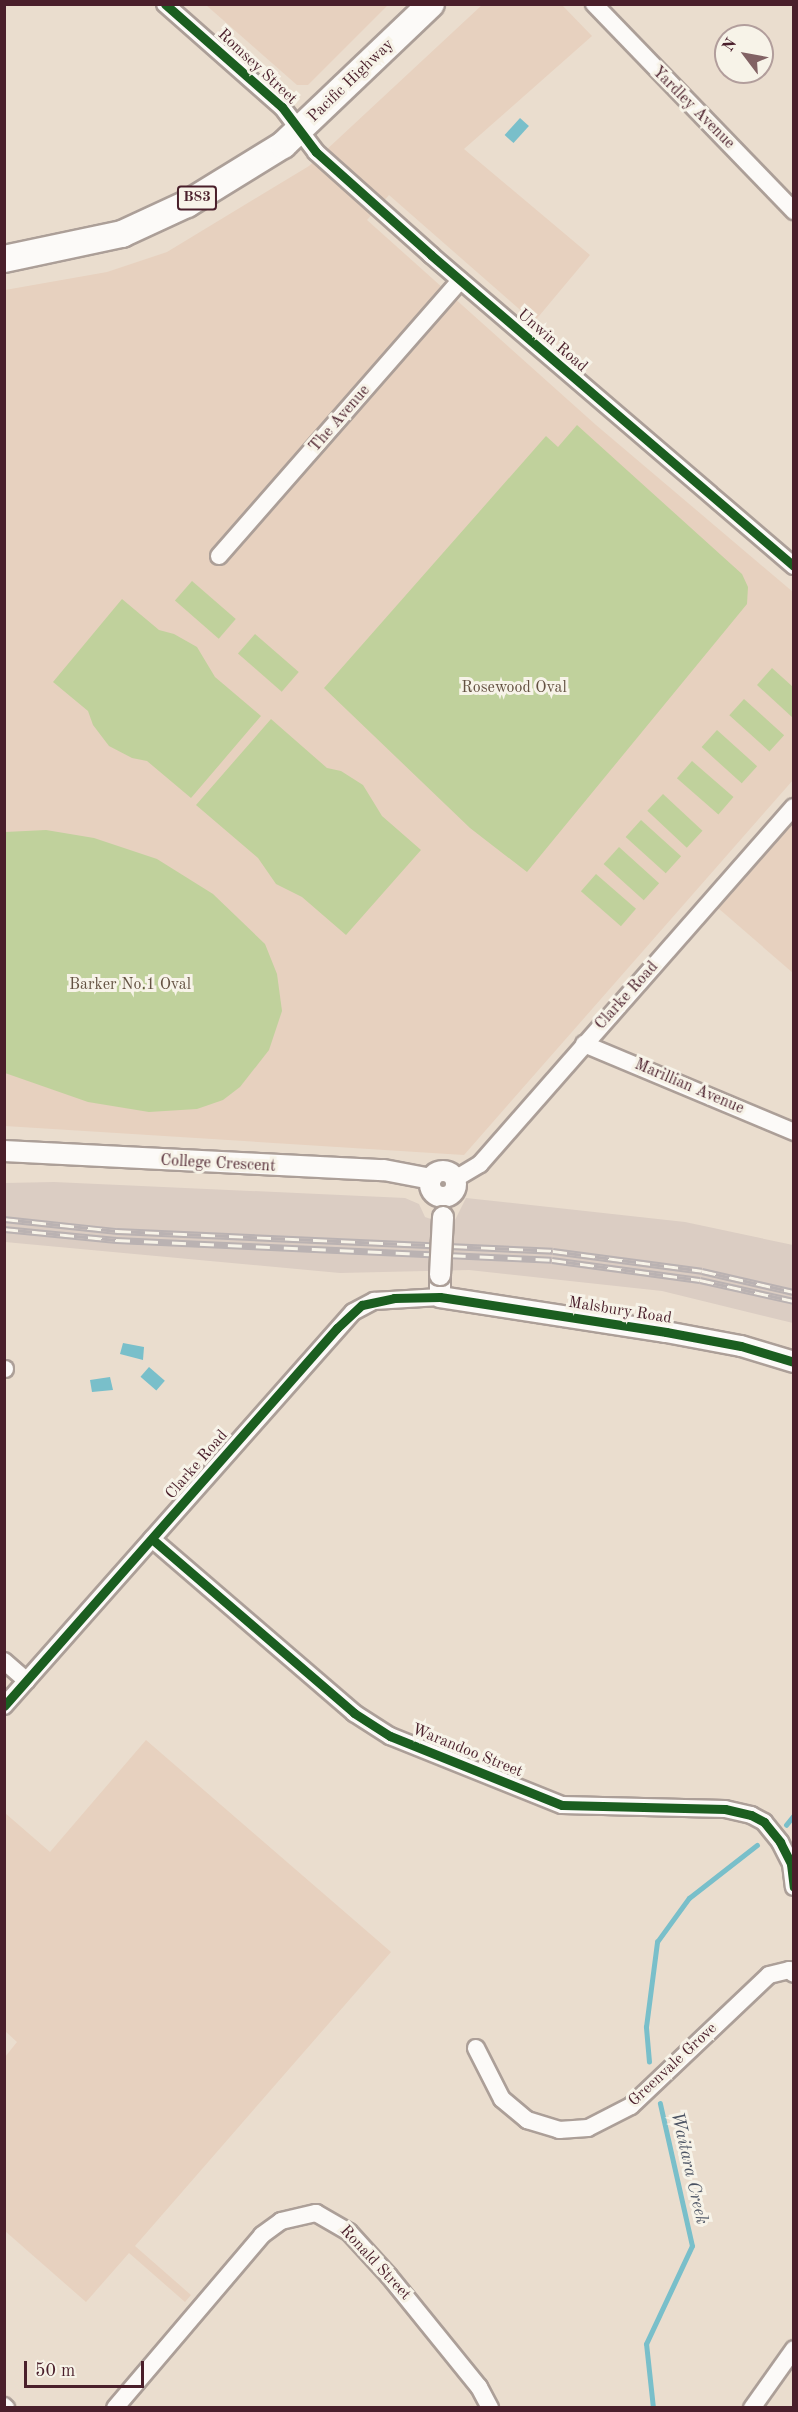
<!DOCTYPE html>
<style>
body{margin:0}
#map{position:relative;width:798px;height:2412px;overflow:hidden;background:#eaddce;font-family:"Old Standard TT",serif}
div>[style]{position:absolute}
.built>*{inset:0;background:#e7d1bf}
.industrial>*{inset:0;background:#dbcdc3}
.green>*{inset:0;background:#c0d19c;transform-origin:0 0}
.water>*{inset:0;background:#79bfca;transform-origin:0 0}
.stream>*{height:4.5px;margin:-2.25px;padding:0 2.25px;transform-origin:2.25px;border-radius:2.25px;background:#79bfca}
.roads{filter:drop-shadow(2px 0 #ac9f98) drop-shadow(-2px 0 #ac9f98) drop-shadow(0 2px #ac9f98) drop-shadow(0 -2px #ac9f98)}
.minor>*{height:16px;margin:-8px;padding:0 8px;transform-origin:8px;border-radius:8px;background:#fcfaf8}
.tertiary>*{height:20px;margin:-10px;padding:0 10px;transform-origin:10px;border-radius:10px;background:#fcfaf8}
.tertiary>.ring{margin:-10px;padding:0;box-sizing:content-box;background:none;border:20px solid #fcfaf8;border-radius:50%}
.primary>*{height:26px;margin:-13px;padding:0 13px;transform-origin:13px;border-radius:13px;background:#fcfaf8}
.rail>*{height:7px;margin-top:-3.5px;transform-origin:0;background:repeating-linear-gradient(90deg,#f7f3e8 0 14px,#bab2b2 0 28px);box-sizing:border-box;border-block:2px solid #bab2b2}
.bridges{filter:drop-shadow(2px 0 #ac9f98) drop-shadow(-2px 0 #ac9f98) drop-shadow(0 2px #ac9f98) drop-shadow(0 -2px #ac9f98)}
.tertiary-bridge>*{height:20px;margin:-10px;padding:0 10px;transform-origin:10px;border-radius:10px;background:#fcfaf8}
.cycleway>*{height:9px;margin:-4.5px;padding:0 4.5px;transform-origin:4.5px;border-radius:4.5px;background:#1b5e20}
span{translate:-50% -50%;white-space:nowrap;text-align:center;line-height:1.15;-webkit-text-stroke:6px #f7f3e8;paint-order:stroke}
.shield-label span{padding:2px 4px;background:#f7f3e8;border:2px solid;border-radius:4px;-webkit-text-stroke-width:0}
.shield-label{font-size:15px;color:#4a1f2b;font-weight:700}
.street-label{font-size:16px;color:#4a1f2b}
.park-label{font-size:16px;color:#635141}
.water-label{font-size:18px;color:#4a5262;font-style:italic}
.frame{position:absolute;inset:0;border:6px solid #4a1f2b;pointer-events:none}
.north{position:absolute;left:714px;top:24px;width:60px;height:60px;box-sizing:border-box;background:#f7f3e8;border:2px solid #b29e9c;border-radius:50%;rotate:302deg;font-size:16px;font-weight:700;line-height:24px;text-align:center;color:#4a1f2b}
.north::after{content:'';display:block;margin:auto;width:21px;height:27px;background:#826264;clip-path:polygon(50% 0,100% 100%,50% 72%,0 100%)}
.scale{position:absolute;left:24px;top:2361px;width:120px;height:27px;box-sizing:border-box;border:3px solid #4a1f2b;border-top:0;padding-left:8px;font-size:18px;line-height:21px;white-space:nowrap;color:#4a1f2b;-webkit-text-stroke:4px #f7f3e8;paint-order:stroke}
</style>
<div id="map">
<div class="built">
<div style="clip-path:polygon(206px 5px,388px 5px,308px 85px,297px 85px)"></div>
<div style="clip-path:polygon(482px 5px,562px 5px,592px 36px,464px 149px,590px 255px,534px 322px,389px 195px,367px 220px,596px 425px,793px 592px,793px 780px,464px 1155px,5px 1126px,5px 290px,107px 272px,167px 252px,309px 166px)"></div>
<div style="clip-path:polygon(793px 822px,793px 973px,718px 908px)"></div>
<div style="clip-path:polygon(146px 1740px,391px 1952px,135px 2246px,191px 2295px,185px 2302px,129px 2253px,86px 2302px,5px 2231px,5px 2057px,17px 2042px,5px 2031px,5px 1813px,50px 1852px)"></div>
</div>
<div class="industrial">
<div style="clip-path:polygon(54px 1182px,405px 1198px,419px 1204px,425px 1217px,452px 1226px,466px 1198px,685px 1222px,793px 1245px,793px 1323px,662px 1291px,469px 1270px,340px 1273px,5px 1242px,5px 1183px)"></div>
</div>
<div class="green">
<div style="clip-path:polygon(577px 425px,742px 574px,748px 587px,747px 604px,527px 872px,470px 828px,324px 688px,546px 436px,558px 447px)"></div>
<div style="left:192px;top:581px;width:58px;height:26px;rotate:41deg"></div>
<div style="clip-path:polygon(122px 599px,159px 630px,174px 634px,197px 647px,215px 677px,261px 716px,191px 798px,147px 761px,132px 758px,109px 746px,93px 725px,88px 711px,53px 682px)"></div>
<div style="left:255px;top:634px;width:58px;height:26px;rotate:41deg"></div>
<div style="clip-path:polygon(772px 668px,793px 687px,793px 718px,757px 685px)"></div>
<div style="left:744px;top:699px;width:54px;height:22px;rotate:42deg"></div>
<div style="clip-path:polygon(271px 719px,327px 768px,341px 771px,363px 785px,382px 816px,421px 850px,346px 935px,302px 897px,276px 884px,258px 858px,196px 805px)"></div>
<div style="left:717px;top:730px;width:54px;height:23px;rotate:42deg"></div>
<div style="left:692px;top:761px;width:55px;height:23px;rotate:41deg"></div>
<div style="left:663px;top:794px;width:54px;height:23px;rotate:43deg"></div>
<div style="left:641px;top:820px;width:54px;height:23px;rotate:42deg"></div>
<div style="clip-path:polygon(46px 830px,94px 838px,157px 859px,213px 894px,265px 944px,277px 974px,282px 1011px,269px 1050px,240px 1087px,223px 1100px,197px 1109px,149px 1112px,88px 1102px,5px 1073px,5px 832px)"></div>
<div style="left:619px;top:847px;width:54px;height:23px;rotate:42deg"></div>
<div style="left:596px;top:874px;width:53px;height:23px;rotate:41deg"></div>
</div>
<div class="water">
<div style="left:520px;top:118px;width:12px;height:23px;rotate:42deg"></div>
<div style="clip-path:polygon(123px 1343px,144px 1347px,143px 1360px,120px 1354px)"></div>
<div style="left:149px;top:1367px;width:21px;height:13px;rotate:41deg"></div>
<div style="clip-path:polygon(110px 1377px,113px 1390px,92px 1392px,90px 1380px)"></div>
</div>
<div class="stream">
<div style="left:786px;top:1825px;width:13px;rotate:-51deg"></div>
<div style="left:649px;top:2062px;width:35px;rotate:-95deg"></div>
<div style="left:646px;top:2027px;width:86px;rotate:-82.6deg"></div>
<div style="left:657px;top:1942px;width:54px;rotate:-54deg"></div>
<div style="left:689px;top:1898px;width:86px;rotate:-37.9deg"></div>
<div style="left:653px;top:2408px;width:64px;rotate:-96.2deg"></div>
<div style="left:646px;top:2344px;width:108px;rotate:-64.9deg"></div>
<div style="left:692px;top:2246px;width:146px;rotate:-102.7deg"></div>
</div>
<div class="roads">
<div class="minor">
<div style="left:165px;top:4px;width:156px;rotate:41.4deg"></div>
<div style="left:282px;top:107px;width:56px;rotate:52.9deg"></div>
<div style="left:316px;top:152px;width:154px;rotate:41.8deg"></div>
<div style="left:431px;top:255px;width:478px;rotate:40.6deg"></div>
<div style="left:594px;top:4px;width:288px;rotate:46deg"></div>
<div style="left:219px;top:556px;width:366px;rotate:-48.8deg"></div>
<div style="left:584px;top:1044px;width:228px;rotate:22.7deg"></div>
<div style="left:455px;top:1179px;width:29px;rotate:-31deg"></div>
<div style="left:480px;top:1164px;width:475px;rotate:-48.7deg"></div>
<div style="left:4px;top:1369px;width:1px"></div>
<div style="left:152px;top:1539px;width:267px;rotate:40.7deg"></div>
<div style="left:354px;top:1713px;width:43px;rotate:32.6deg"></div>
<div style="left:390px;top:1736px;width:185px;rotate:21.9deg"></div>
<div style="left:562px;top:1805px;width:163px;rotate:1.4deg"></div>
<div style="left:725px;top:1809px;width:27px;rotate:13deg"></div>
<div style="left:751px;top:1815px;width:15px;rotate:28deg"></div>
<div style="left:764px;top:1822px;width:26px;rotate:51deg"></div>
<div style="left:780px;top:1842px;width:25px;rotate:63deg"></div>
<div style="left:791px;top:1864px;width:23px;rotate:83deg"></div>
<div style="left:4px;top:1661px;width:30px;rotate:41deg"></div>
<div style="left:4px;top:1706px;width:526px;rotate:-48.47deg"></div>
<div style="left:353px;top:1312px;width:24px;rotate:-28deg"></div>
<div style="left:374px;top:1301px;width:66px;rotate:-3.5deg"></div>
<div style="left:476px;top:2048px;width:57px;rotate:63deg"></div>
<div style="left:502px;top:2099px;width:33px;rotate:40deg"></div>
<div style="left:527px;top:2120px;width:34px;rotate:17deg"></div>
<div style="left:559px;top:2130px;width:29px;rotate:-4deg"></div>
<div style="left:588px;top:2128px;width:48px;rotate:-27.1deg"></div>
<div style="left:631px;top:2106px;width:190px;rotate:-43.5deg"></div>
<div style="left:769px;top:1975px;width:21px;rotate:-14deg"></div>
<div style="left:789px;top:1970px;width:6px;rotate:39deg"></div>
<div style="left:4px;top:2406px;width:3px;rotate:45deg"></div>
<div style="left:115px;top:2408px;width:227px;rotate:-49.6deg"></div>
<div style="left:262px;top:2235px;width:24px;rotate:-36deg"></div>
<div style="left:281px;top:2221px;width:36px;rotate:-13deg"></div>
<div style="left:316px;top:2213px;width:38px;rotate:30deg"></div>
<div style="left:349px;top:2232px;width:59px;rotate:47.7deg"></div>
<div style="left:389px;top:2276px;width:143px;rotate:51deg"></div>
<div style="left:479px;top:2387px;width:24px;rotate:62deg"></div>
<div style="left:752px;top:2408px;width:72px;rotate:-54.6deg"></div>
</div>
<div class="tertiary">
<div style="left:4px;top:1151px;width:380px;rotate:2.9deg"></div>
<div style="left:384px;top:1170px;width:48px;rotate:10.8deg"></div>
<div class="ring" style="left:430px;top:1171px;width:6px;height:6px"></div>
<div style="left:440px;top:1275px;width:22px;rotate:90deg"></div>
<div style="left:440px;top:1297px;width:229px;rotate:8.8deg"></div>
<div style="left:666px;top:1332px;width:76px;rotate:10.6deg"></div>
<div style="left:741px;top:1346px;width:55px;rotate:16.8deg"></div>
</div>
<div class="primary">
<div style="left:4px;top:259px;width:121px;rotate:-12deg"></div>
<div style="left:122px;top:234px;width:72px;rotate:-24.8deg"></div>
<div style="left:187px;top:204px;width:113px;rotate:-31.6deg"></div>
<div style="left:283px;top:145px;width:204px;rotate:-43.6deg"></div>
</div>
</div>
<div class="rail">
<div style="left:4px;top:1219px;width:114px;rotate:6.1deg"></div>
<div style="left:117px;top:1231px;width:436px;rotate:2.6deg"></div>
<div style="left:553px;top:1251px;width:150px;rotate:7.6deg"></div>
<div style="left:702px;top:1271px;width:94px;rotate:12.9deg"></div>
<div style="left:4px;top:1229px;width:113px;rotate:5.6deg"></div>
<div style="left:116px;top:1240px;width:436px;rotate:2.6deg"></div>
<div style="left:552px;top:1260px;width:149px;rotate:7.7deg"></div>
<div style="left:700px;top:1280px;width:96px;rotate:12.6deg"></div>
</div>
<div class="bridges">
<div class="tertiary-bridge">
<div style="left:440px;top:1275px;width:58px;rotate:-87deg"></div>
</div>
</div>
<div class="cycleway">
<div style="left:165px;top:4px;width:156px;rotate:41.4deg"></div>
<div style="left:282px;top:107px;width:56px;rotate:52.9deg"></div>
<div style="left:316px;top:152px;width:154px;rotate:41.8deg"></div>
<div style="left:431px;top:255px;width:478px;rotate:40.6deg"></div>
<div style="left:152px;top:1539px;width:267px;rotate:40.7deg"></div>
<div style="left:354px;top:1713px;width:43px;rotate:32.6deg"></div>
<div style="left:390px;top:1736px;width:185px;rotate:21.9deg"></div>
<div style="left:562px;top:1805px;width:163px;rotate:1.4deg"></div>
<div style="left:725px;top:1809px;width:27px;rotate:13deg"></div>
<div style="left:751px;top:1815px;width:15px;rotate:28deg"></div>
<div style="left:764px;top:1822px;width:26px;rotate:51deg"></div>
<div style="left:780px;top:1842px;width:25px;rotate:63deg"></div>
<div style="left:791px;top:1864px;width:23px;rotate:83deg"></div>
<div style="left:4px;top:1706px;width:504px;rotate:-48.62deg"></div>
<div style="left:337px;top:1328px;width:34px;rotate:-43deg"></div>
<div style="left:362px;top:1305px;width:33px;rotate:-12deg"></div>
<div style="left:394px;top:1298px;width:46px;rotate:-1.2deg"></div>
<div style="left:440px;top:1297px;width:229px;rotate:8.8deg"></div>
<div style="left:666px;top:1332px;width:76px;rotate:10.6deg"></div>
<div style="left:741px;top:1346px;width:55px;rotate:16.8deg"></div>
</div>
<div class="shield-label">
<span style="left:197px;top:198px">B83</span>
</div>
<div class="street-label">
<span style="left:257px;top:67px;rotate:43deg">Romsey Street</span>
<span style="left:351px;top:81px;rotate:-44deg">Pacific Highway</span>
<span style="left:693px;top:108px;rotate:45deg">Yardley Avenue</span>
<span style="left:552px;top:341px;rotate:41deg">Unwin Road</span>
<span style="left:340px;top:419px;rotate:-49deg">The Avenue</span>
<span style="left:627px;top:996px;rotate:-48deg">Clarke Road</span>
<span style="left:689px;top:1087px;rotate:23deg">Marillian Avenue</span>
<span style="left:218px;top:1164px;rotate:3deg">College Crescent</span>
<span style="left:620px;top:1311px;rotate:9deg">Malsbury Road</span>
<span style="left:197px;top:1465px;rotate:-49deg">Clarke Road</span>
<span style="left:467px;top:1751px;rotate:22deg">Warandoo Street</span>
<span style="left:673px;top:2065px;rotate:-43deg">Greenvale Grove</span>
<span style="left:375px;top:2263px;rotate:47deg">Ronald Street</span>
</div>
<div class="park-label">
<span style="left:514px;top:688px">Rosewood Oval</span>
<span style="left:130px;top:985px">Barker No.1 Oval</span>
</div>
<div class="water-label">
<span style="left:689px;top:2168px;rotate:77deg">Waitara Creek</span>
</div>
<div class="frame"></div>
<div class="north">N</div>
<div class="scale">50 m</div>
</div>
